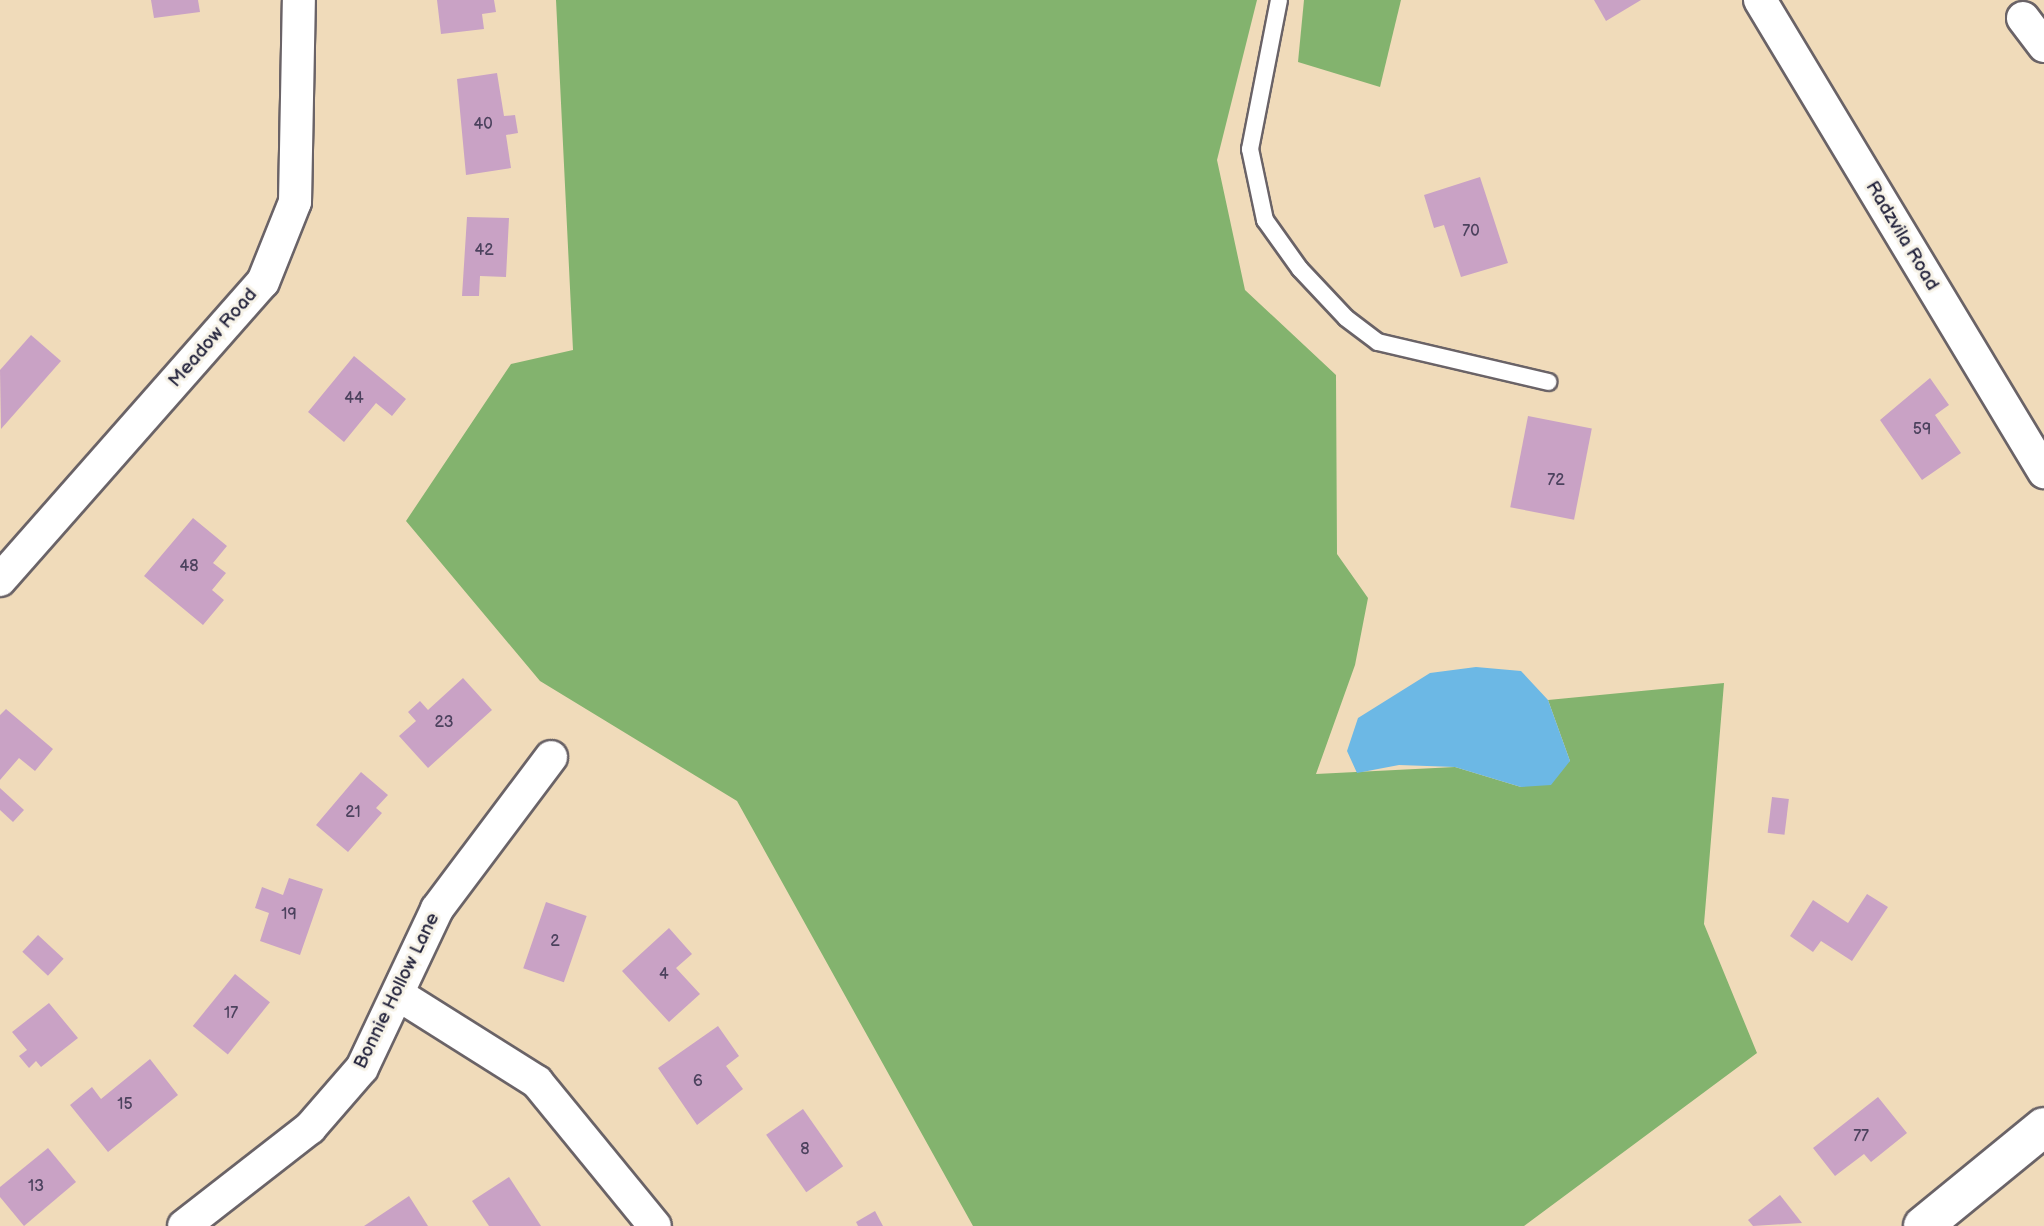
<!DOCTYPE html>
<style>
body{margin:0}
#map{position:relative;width:2044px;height:1226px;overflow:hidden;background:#f0dbba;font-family:"Balsamiq Sans",sans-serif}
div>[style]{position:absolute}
.forest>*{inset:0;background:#83b36e}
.water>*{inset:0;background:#6cb8e5}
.building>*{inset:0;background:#c9a2c5;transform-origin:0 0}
.roads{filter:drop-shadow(2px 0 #6a6367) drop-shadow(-2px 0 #6a6367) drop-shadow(0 2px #6a6367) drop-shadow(0 -2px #6a6367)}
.lane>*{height:16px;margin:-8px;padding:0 8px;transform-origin:8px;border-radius:8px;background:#fff}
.street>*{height:32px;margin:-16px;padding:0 16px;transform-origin:16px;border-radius:16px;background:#fff}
.secondary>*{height:38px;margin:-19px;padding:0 19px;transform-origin:19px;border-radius:19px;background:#fff}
span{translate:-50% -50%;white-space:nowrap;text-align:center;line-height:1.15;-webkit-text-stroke:6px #f7f3e8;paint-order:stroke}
.number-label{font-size:16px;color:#4c425e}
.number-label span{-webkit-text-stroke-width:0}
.street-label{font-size:19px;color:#22223b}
</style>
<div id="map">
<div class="forest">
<div style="clip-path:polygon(556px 0,1257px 0,1217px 160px,1245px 290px,1336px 375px,1337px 554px,1368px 598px,1355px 665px,1316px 774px,1455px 767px,1521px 787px,1570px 761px,1548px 700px,1724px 683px,1704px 924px,1757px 1053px,1524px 1226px,973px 1226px,737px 801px,540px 681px,406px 521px,511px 364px,573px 350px)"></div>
<div style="clip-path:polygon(1304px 0,1401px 0,1380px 87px,1298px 62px)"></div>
</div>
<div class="water">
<div style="clip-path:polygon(1476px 667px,1521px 671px,1548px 700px,1570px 761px,1551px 785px,1521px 787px,1455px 767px,1399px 765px,1357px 773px,1347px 751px,1358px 718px,1430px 673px)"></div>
</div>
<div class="building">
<div style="clip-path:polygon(151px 0,198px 0,200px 12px,154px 18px)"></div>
<div style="clip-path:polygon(437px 0,494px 0,496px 12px,482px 14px,484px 29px,441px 34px)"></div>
<div style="clip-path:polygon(1594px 0,1641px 0,1606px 21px)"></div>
<div style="clip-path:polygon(497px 73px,504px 116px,515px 115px,518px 133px,506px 135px,511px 168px,466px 175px,457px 79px)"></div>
<div style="clip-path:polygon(1480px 177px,1508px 263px,1461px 277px,1444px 225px,1434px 228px,1424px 195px)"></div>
<div style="clip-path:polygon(467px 217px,509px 218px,506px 277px,480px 276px,479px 296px,462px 296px)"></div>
<div style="clip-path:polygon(31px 335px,61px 361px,1px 429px,0 370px)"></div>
<div style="clip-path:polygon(354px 356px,406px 399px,392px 416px,376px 403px,344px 442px,308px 412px)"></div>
<div style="clip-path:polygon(1930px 378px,1949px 405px,1935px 415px,1961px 453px,1922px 480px,1880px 420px)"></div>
<div style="left:1528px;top:416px;width:65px;height:93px;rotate:11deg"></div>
<div style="clip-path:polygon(193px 518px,227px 546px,213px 563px,226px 573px,212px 590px,224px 600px,203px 625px,144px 576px)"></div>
<div style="clip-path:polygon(463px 678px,492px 710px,428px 768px,399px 736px,416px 721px,408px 712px,420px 701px,428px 710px)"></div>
<div style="clip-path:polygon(6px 709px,53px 749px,35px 771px,19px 758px,0 780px,0 715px)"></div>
<div style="clip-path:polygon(361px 772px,388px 795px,376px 808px,382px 813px,348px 852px,316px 825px)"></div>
<div style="clip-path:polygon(0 788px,24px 810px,13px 822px,0 810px)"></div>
<div style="left:1772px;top:797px;width:17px;height:36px;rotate:7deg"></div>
<div style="clip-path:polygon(289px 878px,323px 889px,300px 955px,260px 941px,269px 913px,255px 908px,262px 887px,283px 895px)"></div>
<div style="clip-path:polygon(1867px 894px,1888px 907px,1852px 961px,1821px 941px,1813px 952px,1790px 936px,1813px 900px,1848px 923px)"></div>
<div style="left:546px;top:902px;width:43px;height:70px;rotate:19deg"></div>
<div style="clip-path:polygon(669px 928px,692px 954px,676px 968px,700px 994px,669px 1022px,622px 971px)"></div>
<div style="left:38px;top:935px;width:35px;height:23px;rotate:43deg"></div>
<div style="left:235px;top:974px;width:45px;height:67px;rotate:39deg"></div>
<div style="clip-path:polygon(49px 1003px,78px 1038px,41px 1067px,36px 1061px,29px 1068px,19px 1056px,27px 1050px,12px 1032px)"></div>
<div style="clip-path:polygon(718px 1026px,739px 1056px,726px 1066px,743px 1089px,697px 1125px,658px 1068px)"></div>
<div style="clip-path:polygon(150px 1059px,178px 1095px,108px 1152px,70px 1105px,92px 1087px,101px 1099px)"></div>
<div style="clip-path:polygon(1878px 1097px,1907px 1133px,1871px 1162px,1864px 1154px,1835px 1176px,1813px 1148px)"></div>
<div style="left:803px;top:1109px;width:70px;height:45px;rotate:55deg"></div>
<div style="clip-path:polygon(48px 1148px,76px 1182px,24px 1226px,0 1197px,0 1187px)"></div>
<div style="clip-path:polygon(509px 1177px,541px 1226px,489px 1226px,472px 1201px)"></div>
<div style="clip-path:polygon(1780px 1195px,1802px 1223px,1753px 1226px,1748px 1220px)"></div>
<div style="clip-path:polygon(409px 1196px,428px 1226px,364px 1226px)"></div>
<div style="clip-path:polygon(875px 1211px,883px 1226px,858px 1226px,856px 1222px)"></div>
</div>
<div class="roads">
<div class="lane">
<div style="left:1279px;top:0;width:152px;rotate:101deg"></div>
<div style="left:1250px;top:149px;width:73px;rotate:78.1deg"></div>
<div style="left:1265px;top:220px;width:60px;rotate:54.5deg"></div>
<div style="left:1300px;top:269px;width:67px;rotate:46.8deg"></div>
<div style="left:1346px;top:318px;width:40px;rotate:37deg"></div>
<div style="left:1378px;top:342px;width:175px;rotate:13.2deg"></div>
</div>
<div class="street">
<div style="left:1760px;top:0;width:551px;rotate:58.96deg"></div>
<div style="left:2023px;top:18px;width:35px;rotate:53deg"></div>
<div style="left:0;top:580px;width:397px;rotate:-48.6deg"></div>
<div style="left:263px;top:282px;width:86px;rotate:-68.2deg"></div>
<div style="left:295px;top:202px;width:202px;rotate:-88.9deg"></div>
<div style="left:399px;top:995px;width:163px;rotate:32.2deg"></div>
<div style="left:537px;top:1082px;width:186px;rotate:50.7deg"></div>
<div style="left:184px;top:1226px;width:160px;rotate:-37.9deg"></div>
<div style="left:310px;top:1128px;width:79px;rotate:-49.1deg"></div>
<div style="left:362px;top:1068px;width:176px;rotate:-64.7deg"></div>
<div style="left:437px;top:909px;width:190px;rotate:-53.1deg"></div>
</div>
<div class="secondary">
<div style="left:1923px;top:1226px;width:156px;rotate:-39.3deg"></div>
</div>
</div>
<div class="number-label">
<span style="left:483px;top:125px">40</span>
<span style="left:1471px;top:232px">70</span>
<span style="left:484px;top:251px">42</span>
<span style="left:354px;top:399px">44</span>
<span style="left:1922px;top:430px">59</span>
<span style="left:1556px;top:481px">72</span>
<span style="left:189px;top:567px">48</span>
<span style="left:444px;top:723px">23</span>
<span style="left:353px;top:813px">21</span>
<span style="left:289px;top:915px">19</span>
<span style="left:555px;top:942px">2</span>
<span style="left:664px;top:975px">4</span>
<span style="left:231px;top:1014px">17</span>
<span style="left:698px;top:1082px">6</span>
<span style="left:125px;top:1105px">15</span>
<span style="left:1861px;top:1137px">77</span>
<span style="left:805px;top:1150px">8</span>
<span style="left:36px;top:1187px">13</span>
</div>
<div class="street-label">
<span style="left:1902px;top:236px;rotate:59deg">Radzvila Road</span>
<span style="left:213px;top:338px;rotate:-49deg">Meadow Road</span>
<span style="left:397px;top:991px;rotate:-64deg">Bonnie Hollow Lane</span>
</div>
</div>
